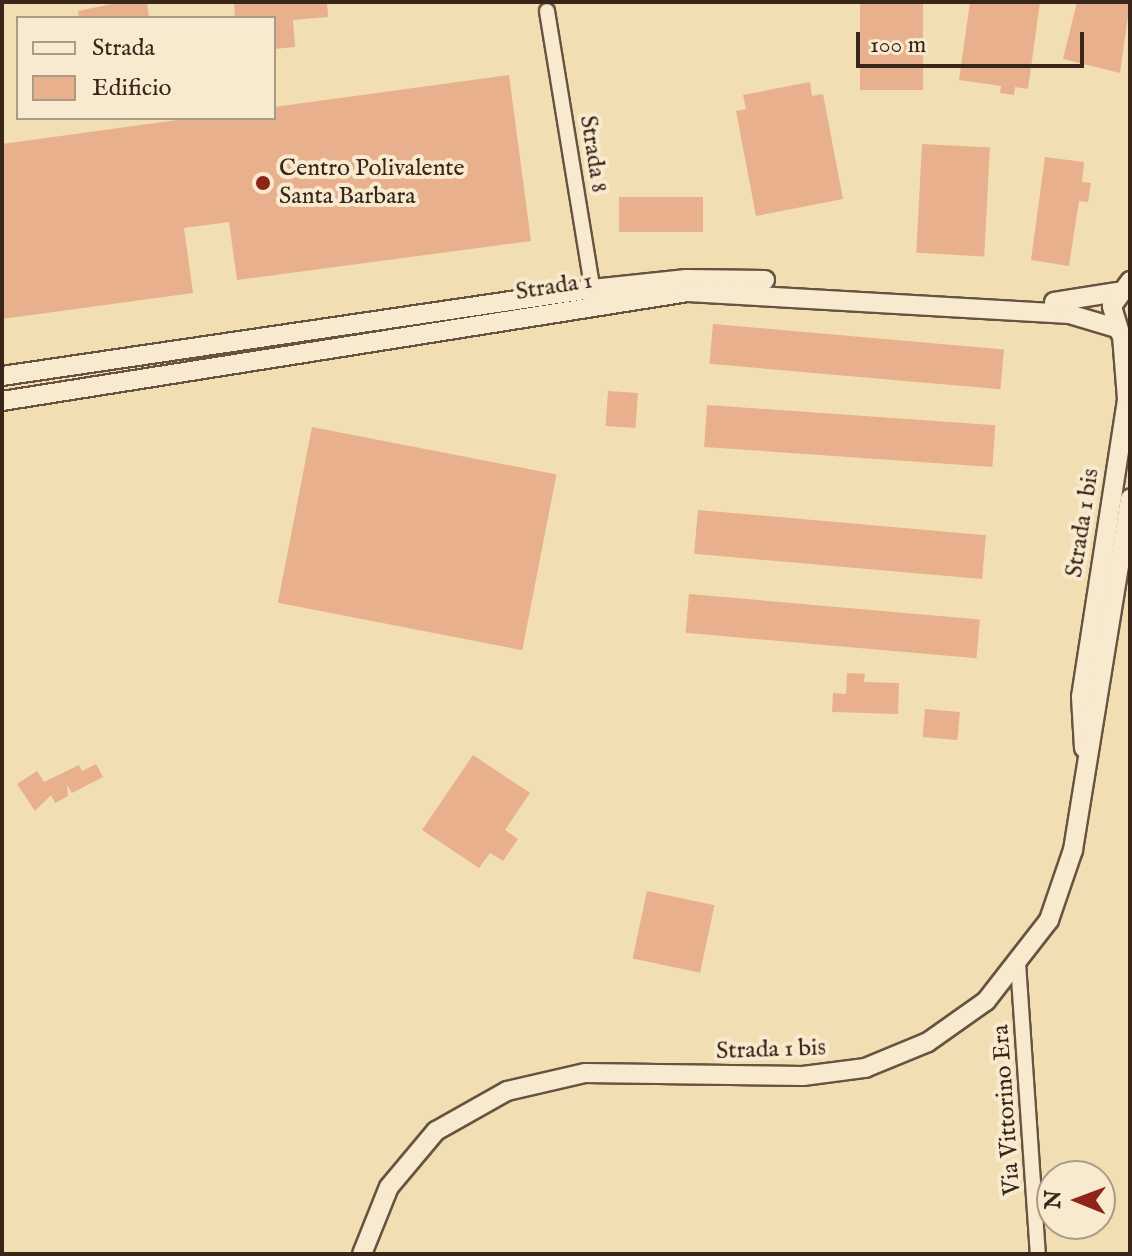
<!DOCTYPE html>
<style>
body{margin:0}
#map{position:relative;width:1132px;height:1256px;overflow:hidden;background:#f2deb3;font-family:"IM FELL English",serif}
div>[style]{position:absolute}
.building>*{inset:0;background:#e8b08d;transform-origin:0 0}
.roads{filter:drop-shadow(2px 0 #685341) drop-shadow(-2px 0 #685341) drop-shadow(0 2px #685341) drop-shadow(0 -2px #685341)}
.street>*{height:14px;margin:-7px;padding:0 7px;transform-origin:7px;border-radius:7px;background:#f7eace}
.secondary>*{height:18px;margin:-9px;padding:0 9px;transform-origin:9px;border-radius:9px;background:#f7eace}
.dots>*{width:22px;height:22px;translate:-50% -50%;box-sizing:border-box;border:4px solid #f7eace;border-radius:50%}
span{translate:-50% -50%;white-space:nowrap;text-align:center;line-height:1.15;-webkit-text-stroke:8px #f7eace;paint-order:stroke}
.street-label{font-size:24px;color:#3a251b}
.poi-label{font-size:24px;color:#3a251b}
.left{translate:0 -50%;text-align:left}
.frame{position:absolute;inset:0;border:4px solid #3a251b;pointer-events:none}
.legend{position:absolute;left:16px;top:16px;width:260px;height:104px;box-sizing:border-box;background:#f7eace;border:2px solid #ab9b86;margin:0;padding:10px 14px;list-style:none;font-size:24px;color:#3a251b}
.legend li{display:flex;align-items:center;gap:16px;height:40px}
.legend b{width:40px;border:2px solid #ab9b86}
.north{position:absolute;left:1036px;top:1160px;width:80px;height:80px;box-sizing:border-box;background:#f7eace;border:2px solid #ab9b86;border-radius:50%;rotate:271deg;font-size:22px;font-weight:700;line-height:32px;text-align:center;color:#3a251b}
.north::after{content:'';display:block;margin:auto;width:28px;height:36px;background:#8f2418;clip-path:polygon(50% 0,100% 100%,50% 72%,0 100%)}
.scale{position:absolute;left:856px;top:32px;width:228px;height:36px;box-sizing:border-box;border:4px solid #3a251b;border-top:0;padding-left:10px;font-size:24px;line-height:28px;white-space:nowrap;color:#3a251b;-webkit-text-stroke:6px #f7eace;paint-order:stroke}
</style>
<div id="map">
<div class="building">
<div style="clip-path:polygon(121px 2px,147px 2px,149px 18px,79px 18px,78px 11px)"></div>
<div style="clip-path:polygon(234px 2px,327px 2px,328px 17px,293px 20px,295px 47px,274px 49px,274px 18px,235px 18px)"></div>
<div style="left:860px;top:2px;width:63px;height:88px"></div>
<div style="clip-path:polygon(970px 2px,1040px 2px,1028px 89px,1015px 87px,1014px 95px,1000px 93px,1001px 86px,959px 80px)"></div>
<div style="clip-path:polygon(1077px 2px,1130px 2px,1120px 73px,1063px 59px)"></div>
<div style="clip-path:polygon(509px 75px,531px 241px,237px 280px,229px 222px,184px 228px,193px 293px,2px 319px,2px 144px,192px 118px,274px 118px,274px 107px)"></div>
<div style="clip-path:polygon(810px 82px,812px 96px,823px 94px,843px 199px,756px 216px,736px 111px,746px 109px,743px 95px)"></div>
<div style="left:922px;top:144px;width:68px;height:109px;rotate:3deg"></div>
<div style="clip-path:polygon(1045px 157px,1084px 162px,1082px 182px,1091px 183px,1088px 202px,1079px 201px,1069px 266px,1031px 260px)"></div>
<div style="left:619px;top:197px;width:84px;height:35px"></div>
<div style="left:713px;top:324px;width:292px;height:40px;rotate:5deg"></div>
<div style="left:608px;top:391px;width:30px;height:35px;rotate:4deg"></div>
<div style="left:707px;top:405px;width:289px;height:42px;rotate:4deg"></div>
<div style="left:312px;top:427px;width:249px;height:179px;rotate:11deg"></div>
<div style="left:698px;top:510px;width:289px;height:44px;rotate:5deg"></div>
<div style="left:689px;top:594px;width:292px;height:39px;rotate:5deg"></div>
<div style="clip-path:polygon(847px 673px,865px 674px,864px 682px,899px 683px,898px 714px,832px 712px,833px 693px,846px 694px)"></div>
<div style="left:925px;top:709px;width:35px;height:28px;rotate:5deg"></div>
<div style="clip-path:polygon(473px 755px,530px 793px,505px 830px,518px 839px,503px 861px,490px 853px,479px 868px,422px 830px)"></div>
<div style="clip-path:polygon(96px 764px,103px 777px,72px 793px,67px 785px,68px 796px,55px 803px,51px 795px,35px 811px,17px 784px,37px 771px,44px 782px,79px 765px,82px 771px)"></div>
<div style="left:647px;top:891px;width:69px;height:69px;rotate:12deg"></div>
</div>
<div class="roads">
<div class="street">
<div style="left:547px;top:11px;width:292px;rotate:80.7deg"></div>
<div style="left:1018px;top:963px;width:292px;rotate:86.1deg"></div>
</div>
<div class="secondary">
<div style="left:1054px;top:302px;width:64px;rotate:-9deg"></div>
<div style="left:1120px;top:333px;width:28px;rotate:-107deg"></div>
<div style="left:1112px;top:306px;width:31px;rotate:-54deg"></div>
<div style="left:2px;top:376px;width:596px;rotate:-8.39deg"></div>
<div style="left:592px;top:289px;width:95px;rotate:-6.1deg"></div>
<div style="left:686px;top:279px;width:79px;rotate:0.7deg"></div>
<div style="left:2px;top:401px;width:695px;rotate:-9.03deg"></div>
<div style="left:688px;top:292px;width:382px;rotate:3.3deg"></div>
<div style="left:1069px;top:314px;width:49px;rotate:16.6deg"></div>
<div style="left:1084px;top:748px;width:51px;rotate:-93.4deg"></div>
<div style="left:1081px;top:697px;width:302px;rotate:-81.2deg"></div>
<div style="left:1127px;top:399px;width:63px;rotate:-94.5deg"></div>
<div style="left:362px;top:1254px;width:72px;rotate:-68.1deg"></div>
<div style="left:389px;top:1187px;width:73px;rotate:-50deg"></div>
<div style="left:436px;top:1131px;width:81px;rotate:-29.4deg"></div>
<div style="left:507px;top:1091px;width:80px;rotate:-13deg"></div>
<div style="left:585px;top:1073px;width:218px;rotate:0.8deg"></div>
<div style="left:803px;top:1076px;width:63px;rotate:-7.4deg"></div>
<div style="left:865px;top:1068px;width:68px;rotate:-22.4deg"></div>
<div style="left:928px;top:1042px;width:71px;rotate:-35.3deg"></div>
<div style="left:986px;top:1001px;width:103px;rotate:-52.1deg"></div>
<div style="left:1049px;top:920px;width:74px;rotate:-71.1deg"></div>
<div style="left:1073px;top:850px;width:356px;rotate:-80.8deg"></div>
</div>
</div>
<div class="dots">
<div style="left:263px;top:183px;background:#8f2418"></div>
</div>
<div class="street-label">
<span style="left:593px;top:154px;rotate:81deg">Strada 8</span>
<span style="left:554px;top:287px;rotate:-9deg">Strada 1</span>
<span style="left:1083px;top:523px;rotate:-81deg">Strada 1 bis</span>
<span style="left:771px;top:1050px;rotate:-2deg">Strada 1 bis</span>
<span style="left:1007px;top:1110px;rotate:-94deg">Via Vittorino Era</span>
</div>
<div class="poi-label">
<span class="left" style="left:279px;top:183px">Centro Polivalente<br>Santa Barbara</span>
</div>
<div class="frame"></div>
<ul class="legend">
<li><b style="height:10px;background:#f7eace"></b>Strada</li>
<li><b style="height:22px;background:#e8b08d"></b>Edificio</li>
</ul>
<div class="north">N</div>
<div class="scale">100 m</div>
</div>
